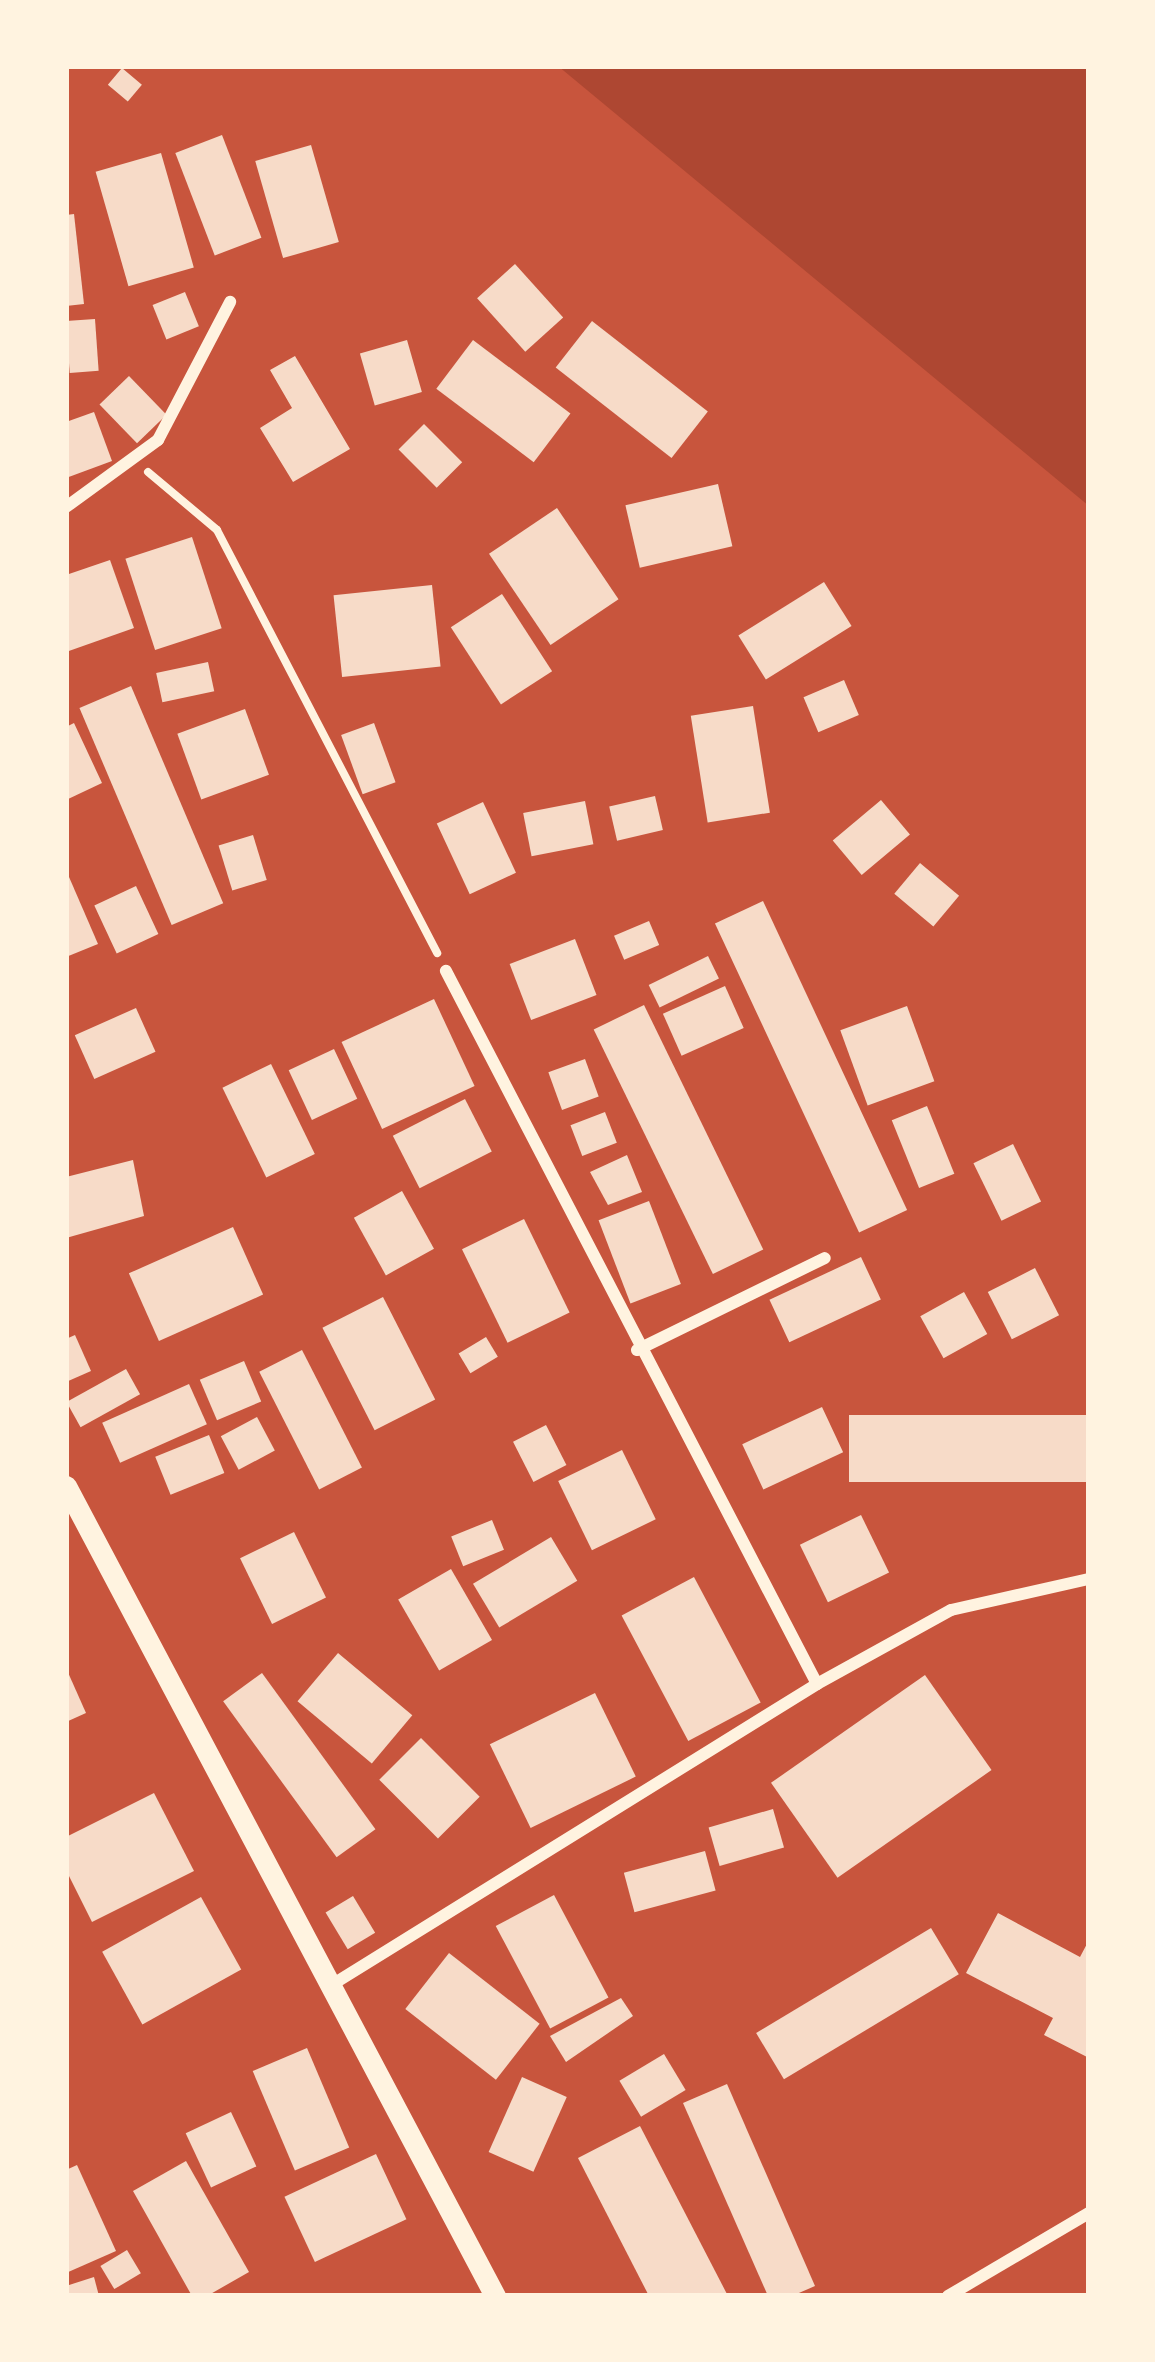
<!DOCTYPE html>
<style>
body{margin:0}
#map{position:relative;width:1155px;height:2362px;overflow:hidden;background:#c8553d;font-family:"Archivo Narrow",sans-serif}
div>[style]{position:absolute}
.green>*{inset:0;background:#ae4732}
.building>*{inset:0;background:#f7dbc8;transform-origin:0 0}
.path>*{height:8px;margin:-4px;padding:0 4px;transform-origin:4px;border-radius:4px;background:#fff3e0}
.minor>*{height:12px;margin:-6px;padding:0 6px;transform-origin:6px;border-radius:6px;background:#fff3e0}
.tertiary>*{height:21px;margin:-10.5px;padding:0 10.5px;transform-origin:10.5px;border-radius:10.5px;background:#fff3e0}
span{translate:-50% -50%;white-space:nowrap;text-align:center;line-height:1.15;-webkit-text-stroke:12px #fff3e0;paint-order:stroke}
.frame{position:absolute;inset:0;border:69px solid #fff3e0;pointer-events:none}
</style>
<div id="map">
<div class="green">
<div style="clip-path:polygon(558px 66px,1089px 66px,1089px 506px)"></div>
</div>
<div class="building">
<div style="left:122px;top:68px;width:26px;height:22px;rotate:40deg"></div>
<div style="left:222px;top:135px;width:110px;height:50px;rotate:69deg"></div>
<div style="left:311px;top:145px;width:101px;height:58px;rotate:74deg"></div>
<div style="left:161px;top:153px;width:119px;height:68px;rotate:74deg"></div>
<div style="clip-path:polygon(74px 214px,84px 304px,66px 306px,66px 215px)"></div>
<div style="left:515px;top:264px;width:72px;height:51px;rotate:48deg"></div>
<div style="left:185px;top:292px;width:37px;height:35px;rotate:68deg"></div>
<div style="left:95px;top:319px;width:52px;height:29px;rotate:86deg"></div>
<div style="left:592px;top:321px;width:147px;height:59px;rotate:38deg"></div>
<div style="left:407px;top:340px;width:54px;height:49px;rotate:74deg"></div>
<div style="left:473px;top:340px;width:122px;height:61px;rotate:37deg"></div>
<div style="clip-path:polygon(295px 356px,350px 449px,293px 482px,260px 428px,292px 408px,270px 370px)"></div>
<div style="left:129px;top:376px;width:54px;height:41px;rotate:46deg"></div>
<div style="clip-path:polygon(94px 412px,112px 461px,66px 478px,66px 422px)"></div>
<div style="left:424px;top:424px;width:54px;height:36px;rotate:45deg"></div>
<div style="left:718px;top:484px;width:64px;height:95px;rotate:77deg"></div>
<div style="left:557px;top:508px;width:110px;height:82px;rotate:56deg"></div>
<div style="left:192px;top:537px;width:96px;height:70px;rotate:72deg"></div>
<div style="clip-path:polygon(110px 560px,134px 628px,66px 652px,66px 575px)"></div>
<div style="left:824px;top:582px;width:52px;height:101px;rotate:58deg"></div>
<div style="left:432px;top:585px;width:82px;height:99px;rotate:84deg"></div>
<div style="left:502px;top:594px;width:92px;height:61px;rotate:57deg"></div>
<div style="left:208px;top:662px;width:30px;height:53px;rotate:78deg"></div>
<div style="left:844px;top:680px;width:38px;height:44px;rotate:67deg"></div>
<div style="left:131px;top:686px;width:236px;height:56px;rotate:67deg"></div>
<div style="left:753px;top:706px;width:108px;height:63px;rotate:81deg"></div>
<div style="left:245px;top:709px;width:70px;height:72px;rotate:70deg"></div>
<div style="clip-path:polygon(74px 723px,102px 783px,66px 800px,66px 727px)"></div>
<div style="left:374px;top:723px;width:63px;height:35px;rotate:70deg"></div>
<div style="left:655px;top:796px;width:35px;height:47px;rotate:77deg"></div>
<div style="left:881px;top:800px;width:45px;height:63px;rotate:50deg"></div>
<div style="left:585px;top:801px;width:44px;height:63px;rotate:79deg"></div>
<div style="left:483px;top:802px;width:78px;height:51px;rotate:65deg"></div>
<div style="left:253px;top:835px;width:47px;height:36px;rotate:73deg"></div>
<div style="left:920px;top:863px;width:51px;height:40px;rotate:40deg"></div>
<div style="clip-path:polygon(66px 870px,98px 944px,66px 957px)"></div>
<div style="left:136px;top:886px;width:53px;height:46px;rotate:65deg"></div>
<div style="left:763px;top:901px;width:341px;height:53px;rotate:65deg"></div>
<div style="left:649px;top:921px;width:26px;height:38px;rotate:67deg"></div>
<div style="left:575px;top:939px;width:60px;height:70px;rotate:69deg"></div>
<div style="left:708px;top:956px;width:25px;height:66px;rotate:64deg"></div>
<div style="left:725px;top:986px;width:46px;height:68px;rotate:66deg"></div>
<div style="left:434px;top:999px;width:96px;height:102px;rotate:65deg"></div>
<div style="left:644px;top:1005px;width:272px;height:56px;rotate:64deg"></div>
<div style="left:907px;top:1006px;width:80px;height:71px;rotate:70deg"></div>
<div style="left:136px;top:1008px;width:48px;height:67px;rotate:66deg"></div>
<div style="left:334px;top:1049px;width:55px;height:50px;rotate:65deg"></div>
<div style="left:585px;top:1059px;width:40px;height:39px;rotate:70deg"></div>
<div style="left:271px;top:1064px;width:100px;height:54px;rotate:64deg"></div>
<div style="left:465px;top:1099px;width:59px;height:81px;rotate:63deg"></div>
<div style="left:927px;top:1106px;width:73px;height:38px;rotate:68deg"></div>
<div style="left:605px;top:1112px;width:33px;height:37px;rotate:69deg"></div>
<div style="left:1013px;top:1144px;width:64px;height:44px;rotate:64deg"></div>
<div style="clip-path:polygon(627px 1155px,642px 1192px,608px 1205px,590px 1172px)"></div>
<div style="clip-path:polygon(133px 1160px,144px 1216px,66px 1238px,66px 1177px)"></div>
<div style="left:402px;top:1191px;width:66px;height:55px;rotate:61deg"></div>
<div style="left:649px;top:1201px;width:89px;height:54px;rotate:69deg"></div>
<div style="left:524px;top:1219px;width:104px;height:69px;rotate:64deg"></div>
<div style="left:233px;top:1227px;width:74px;height:114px;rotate:66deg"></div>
<div style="left:861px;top:1257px;width:47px;height:101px;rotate:65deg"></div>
<div style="left:1035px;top:1268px;width:53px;height:53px;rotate:63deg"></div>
<div style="left:964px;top:1292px;width:48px;height:50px;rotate:61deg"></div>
<div style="left:383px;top:1297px;width:115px;height:68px;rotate:63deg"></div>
<div style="clip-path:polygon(75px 1335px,91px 1371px,66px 1382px,66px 1339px)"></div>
<div style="left:486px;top:1337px;width:23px;height:32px;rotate:59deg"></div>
<div style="left:302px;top:1350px;width:132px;height:48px;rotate:63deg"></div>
<div style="left:244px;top:1361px;width:44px;height:48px;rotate:67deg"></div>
<div style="left:126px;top:1369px;width:29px;height:68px;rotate:61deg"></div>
<div style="left:189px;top:1384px;width:44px;height:95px;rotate:66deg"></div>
<div style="left:822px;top:1407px;width:50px;height:88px;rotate:65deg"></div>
<div style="left:1089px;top:1415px;width:67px;height:240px;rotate:90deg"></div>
<div style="left:257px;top:1417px;width:38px;height:41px;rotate:62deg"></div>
<div style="left:546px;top:1425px;width:45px;height:37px;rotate:63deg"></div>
<div style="left:209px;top:1435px;width:41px;height:58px;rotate:68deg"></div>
<div style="left:622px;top:1450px;width:77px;height:71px;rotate:64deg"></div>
<div style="left:861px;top:1515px;width:64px;height:68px;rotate:64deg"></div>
<div style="left:492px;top:1520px;width:32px;height:44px;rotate:68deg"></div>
<div style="left:294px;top:1532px;width:73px;height:60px;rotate:64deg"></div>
<div style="left:551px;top:1537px;width:51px;height:91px;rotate:59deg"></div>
<div style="left:451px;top:1569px;width:82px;height:61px;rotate:60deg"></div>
<div style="left:694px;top:1577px;width:142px;height:82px;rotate:62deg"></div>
<div style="left:338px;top:1653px;width:97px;height:63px;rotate:40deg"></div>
<div style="clip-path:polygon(66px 1668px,86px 1713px,66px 1722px)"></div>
<div style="left:262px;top:1673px;width:193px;height:48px;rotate:54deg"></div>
<div style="left:925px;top:1675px;width:116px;height:188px;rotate:55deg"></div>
<div style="left:595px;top:1693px;width:93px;height:117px;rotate:64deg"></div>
<div style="left:421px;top:1738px;width:83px;height:59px;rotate:45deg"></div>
<div style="clip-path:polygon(154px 1793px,194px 1871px,92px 1922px,66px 1870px,66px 1837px)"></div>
<div style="left:773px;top:1809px;width:40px;height:67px;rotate:74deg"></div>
<div style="left:705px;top:1851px;width:41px;height:84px;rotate:75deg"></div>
<div style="left:554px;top:1895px;width:116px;height:66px;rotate:62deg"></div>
<div style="left:353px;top:1896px;width:43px;height:32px;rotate:59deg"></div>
<div style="left:201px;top:1897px;width:83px;height:113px;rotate:61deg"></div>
<div style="clip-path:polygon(998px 1913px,1080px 1957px,1089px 1940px,1089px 2058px,1044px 2035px,1053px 2018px,966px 1973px)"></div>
<div style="left:931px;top:1928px;width:54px;height:204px;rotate:59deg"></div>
<div style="left:449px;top:1953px;width:115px;height:71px;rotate:38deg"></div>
<div style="clip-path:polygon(621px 1998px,633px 2016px,566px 2062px,550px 2036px)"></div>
<div style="left:307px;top:2048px;width:108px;height:59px;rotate:67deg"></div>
<div style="left:664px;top:2054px;width:42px;height:52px;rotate:59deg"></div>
<div style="left:522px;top:2077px;width:49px;height:82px;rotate:24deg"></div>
<div style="clip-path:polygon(727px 2084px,815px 2286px,792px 2296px,768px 2296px,683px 2103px)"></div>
<div style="left:231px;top:2112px;width:60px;height:50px;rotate:65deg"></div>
<div style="clip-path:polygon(640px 2126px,728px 2296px,649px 2296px,578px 2158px)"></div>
<div style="left:376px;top:2154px;width:72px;height:101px;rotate:65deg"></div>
<div style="clip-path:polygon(186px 2161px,249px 2272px,207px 2296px,192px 2296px,133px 2191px)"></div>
<div style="clip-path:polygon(77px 2165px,116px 2251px,66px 2273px,66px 2170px)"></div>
<div style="left:127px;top:2250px;width:27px;height:31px;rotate:59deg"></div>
<div style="clip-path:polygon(94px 2277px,99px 2296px,66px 2296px,66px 2286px)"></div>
</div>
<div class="path">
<div style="left:148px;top:472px;width:90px;rotate:40deg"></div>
<div style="left:217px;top:530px;width:477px;rotate:62.5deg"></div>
</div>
<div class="minor">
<div style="left:66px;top:507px;width:114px;rotate:-36.1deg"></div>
<div style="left:158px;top:440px;width:156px;rotate:-62.4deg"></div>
<div style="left:637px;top:1350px;width:209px;rotate:-26.1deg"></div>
<div style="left:817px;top:1684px;width:153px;rotate:-28.9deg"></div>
<div style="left:951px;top:1610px;width:141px;rotate:-12.7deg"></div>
<div style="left:330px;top:1986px;width:573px;rotate:-31.8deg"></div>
<div style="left:817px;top:1684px;width:804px;rotate:-117.49deg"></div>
<div style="left:948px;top:2296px;width:164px;rotate:-30.5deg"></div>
</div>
<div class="tertiary">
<div style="left:66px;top:1486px;width:917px;rotate:62.09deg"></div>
</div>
<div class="frame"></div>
</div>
